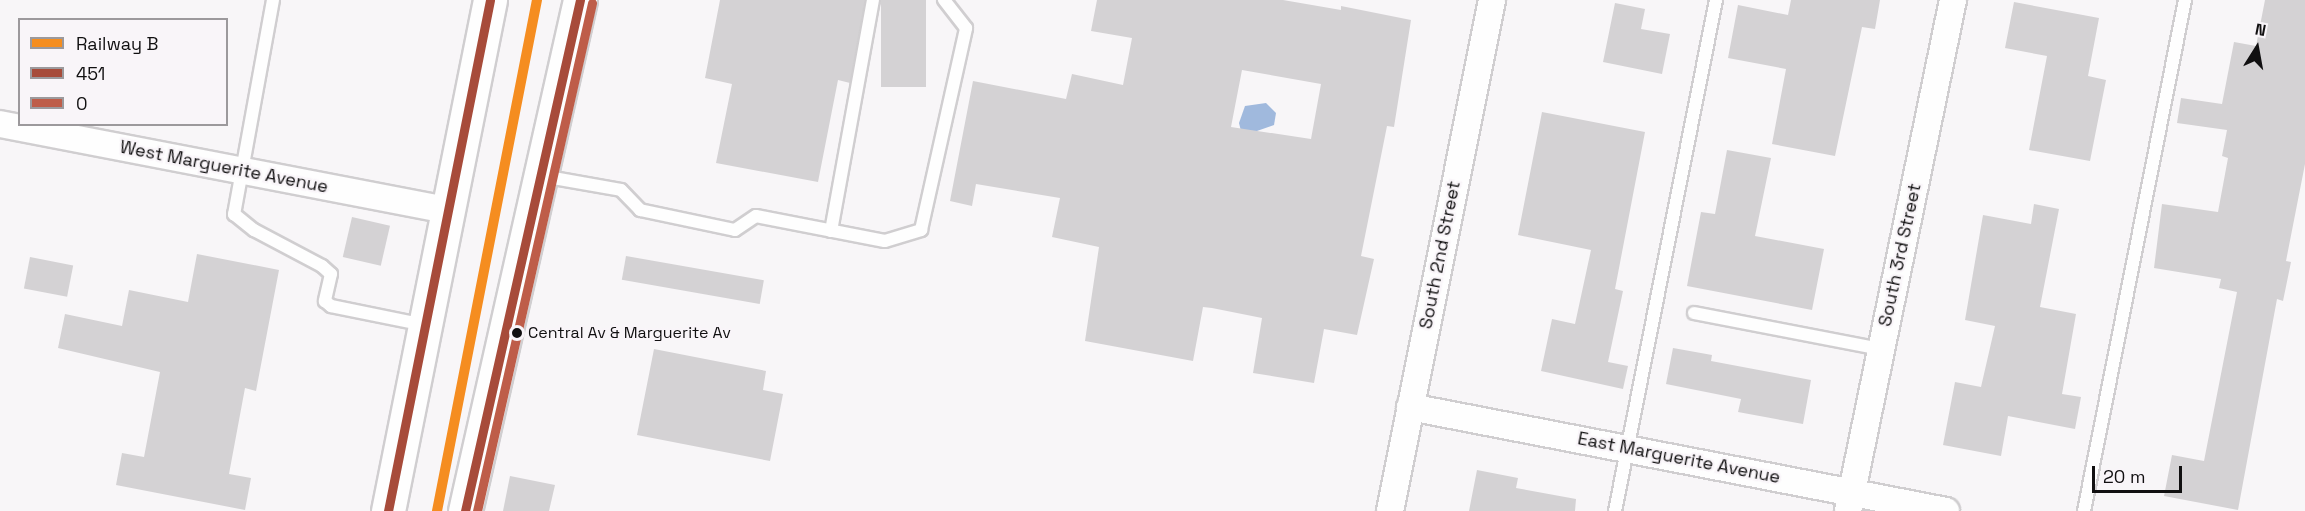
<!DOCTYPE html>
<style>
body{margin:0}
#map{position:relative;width:2305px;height:511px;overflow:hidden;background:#f8f6f8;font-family:"Space Grotesk",sans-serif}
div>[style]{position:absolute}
.water>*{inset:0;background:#a0b9dd}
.building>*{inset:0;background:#d4d2d4;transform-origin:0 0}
.roads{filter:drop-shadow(2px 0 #d0ced0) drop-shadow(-2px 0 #d0ced0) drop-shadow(0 2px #d0ced0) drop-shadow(0 -2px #d0ced0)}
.lane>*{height:12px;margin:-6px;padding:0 6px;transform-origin:6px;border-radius:6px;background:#fefefe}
.street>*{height:26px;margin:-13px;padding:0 13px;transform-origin:13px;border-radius:13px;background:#fefefe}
.secondary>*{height:33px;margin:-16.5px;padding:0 16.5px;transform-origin:16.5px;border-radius:16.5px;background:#fefefe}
.bus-1>*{height:9px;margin:-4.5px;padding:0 4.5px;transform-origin:4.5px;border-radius:4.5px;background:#a74b3a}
.bus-2>*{height:9px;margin:-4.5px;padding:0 4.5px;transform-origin:4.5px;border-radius:4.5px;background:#be5d49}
.rail-1>*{height:10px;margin:-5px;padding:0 5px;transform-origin:5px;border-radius:5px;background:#f58d20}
.dots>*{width:16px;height:16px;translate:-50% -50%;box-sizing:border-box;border:3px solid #f9f5f9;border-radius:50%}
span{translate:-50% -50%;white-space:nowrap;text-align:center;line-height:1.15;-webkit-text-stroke:4.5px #f9f5f9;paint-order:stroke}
.bus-label{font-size:16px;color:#111011}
.left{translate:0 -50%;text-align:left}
.street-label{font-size:18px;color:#111011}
.legend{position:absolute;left:18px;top:18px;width:210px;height:108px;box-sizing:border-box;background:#f9f5f9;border:2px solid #9c999c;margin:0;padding:8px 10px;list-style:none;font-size:18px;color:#111011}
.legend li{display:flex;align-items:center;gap:12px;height:30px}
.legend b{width:30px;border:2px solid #9c999c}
.north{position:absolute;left:2227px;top:18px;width:60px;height:60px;-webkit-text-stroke:4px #f9f5f9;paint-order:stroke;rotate:11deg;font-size:16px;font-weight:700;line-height:24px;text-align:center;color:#111011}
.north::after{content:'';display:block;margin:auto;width:21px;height:27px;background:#111011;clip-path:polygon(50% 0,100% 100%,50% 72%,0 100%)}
.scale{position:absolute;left:2092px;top:466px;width:90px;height:27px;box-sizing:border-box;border:3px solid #111011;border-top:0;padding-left:8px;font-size:18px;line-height:21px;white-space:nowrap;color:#111011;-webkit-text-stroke:4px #f9f5f9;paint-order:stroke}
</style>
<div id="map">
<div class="water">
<div style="clip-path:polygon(1266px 103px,1276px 113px,1274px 125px,1254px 132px,1241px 131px,1239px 123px,1245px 106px)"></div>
</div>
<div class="building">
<div style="clip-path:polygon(720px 0,865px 0,850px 83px,838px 80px,818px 182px,716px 163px,732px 84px,705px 78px)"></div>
<div style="left:881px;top:0;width:45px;height:87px"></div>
<div style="clip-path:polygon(evenodd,1097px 0,1283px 0,1341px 10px,1341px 6px,1411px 20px,1394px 127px,1387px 126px,1361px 256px,1374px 259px,1357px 335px,1324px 329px,1314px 383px,1253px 373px,1262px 318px,1212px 308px,1203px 307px,1193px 361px,1085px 341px,1099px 247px,1052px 237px,1060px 198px,976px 184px,972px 206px,950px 201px,973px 81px,1066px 99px,1072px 74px,1123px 85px,1132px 38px,1091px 31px,1097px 0,1242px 70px,1321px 84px,1311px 139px,1231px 127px,1242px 70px)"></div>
<div style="clip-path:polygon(1791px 0,1880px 0,1875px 29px,1862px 27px,1835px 156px,1772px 144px,1786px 69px,1728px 58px,1738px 5px,1788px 15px)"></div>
<div style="clip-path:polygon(2265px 0,2305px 0,2305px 164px,2286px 261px,2291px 262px,2283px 301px,2277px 299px,2238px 510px,2164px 496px,2172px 455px,2204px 461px,2237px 292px,2219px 288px,2221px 279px,2154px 268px,2162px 204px,2218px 212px,2228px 158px,2222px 156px,2227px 130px,2177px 123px,2181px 98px,2222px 104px,2234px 42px,2256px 46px)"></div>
<div style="clip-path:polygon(2014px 2px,2099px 18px,2088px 76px,2106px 80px,2090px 161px,2029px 150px,2047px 56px,2005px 48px)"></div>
<div style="clip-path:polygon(1615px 3px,1645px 9px,1641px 29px,1670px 34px,1662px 74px,1603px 62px)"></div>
<div style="clip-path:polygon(1542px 112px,1645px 132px,1615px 289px,1623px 291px,1608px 362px,1628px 366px,1623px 389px,1541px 371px,1552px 319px,1575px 324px,1591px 250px,1518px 235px)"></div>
<div style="clip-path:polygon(1727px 150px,1771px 158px,1755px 236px,1824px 249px,1812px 310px,1687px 286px,1701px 212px,1715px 214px)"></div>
<div style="clip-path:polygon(2034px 204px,2059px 209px,2040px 307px,2076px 314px,2062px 394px,2081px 397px,2075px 429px,2008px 416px,2001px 456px,1943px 445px,1955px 382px,1981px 387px,1995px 326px,1965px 320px,1983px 215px,2031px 224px)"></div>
<div style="left:352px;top:217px;width:39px;height:41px;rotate:13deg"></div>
<div style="clip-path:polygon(197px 254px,279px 270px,256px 391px,245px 388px,229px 474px,251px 478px,245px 510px,116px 485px,122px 453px,144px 457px,160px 372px,58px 348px,65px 314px,122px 326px,129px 290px,188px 302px)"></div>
<div style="left:626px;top:256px;width:140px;height:24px;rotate:10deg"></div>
<div style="left:30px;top:257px;width:44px;height:32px;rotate:11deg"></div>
<div style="clip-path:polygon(1673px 348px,1712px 355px,1711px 361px,1811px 380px,1803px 424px,1738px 412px,1741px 399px,1666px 384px)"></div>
<div style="clip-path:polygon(654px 349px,766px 371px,763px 390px,783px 394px,770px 461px,637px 435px)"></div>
<div style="clip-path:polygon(1477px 470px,1518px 478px,1516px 488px,1576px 499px,1575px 511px,1469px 511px)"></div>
<div style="clip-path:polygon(510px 476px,555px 485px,549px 511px,503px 511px)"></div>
</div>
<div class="roads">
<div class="lane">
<div style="left:273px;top:0;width:218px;rotate:100.3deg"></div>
<div style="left:234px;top:214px;width:26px;rotate:39deg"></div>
<div style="left:254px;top:230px;width:77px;rotate:27.9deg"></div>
<div style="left:322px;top:266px;width:12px;rotate:42deg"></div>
<div style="left:331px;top:274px;width:28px;rotate:103deg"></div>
<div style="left:325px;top:301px;width:8px;rotate:40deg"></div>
<div style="left:331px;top:306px;width:95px;rotate:11.5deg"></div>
<div style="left:542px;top:176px;width:80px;rotate:10deg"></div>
<div style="left:621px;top:190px;width:28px;rotate:46deg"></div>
<div style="left:640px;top:210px;width:97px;rotate:11.9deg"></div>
<div style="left:735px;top:230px;width:25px;rotate:-34deg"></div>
<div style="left:756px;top:216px;width:131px;rotate:11deg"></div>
<div style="left:885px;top:241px;width:38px;rotate:-17deg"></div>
<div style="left:921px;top:230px;width:207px;rotate:-77.4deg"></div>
<div style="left:966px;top:28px;width:36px;rotate:-128deg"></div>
<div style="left:831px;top:231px;width:235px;rotate:-79.7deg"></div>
<div style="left:1694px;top:313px;width:190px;rotate:10.9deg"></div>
<div style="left:1615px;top:511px;width:521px;rotate:-78.82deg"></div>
<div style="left:2084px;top:511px;width:521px;rotate:-78.82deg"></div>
</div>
<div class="street">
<div style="left:0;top:124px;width:455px;rotate:10.9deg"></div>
<div style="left:1410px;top:407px;width:546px;rotate:10.98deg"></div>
<div style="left:1390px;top:511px;width:521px;rotate:-78.71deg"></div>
<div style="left:1848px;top:511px;width:522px;rotate:-78.39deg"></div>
</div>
<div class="secondary">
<div style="left:388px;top:511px;width:521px;rotate:-78.71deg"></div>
<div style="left:465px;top:511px;width:524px;rotate:-77.32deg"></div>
</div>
</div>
<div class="bus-1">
<div style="left:388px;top:511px;width:521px;rotate:-78.71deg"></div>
<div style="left:465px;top:511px;width:524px;rotate:-77.32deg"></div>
</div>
<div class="bus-2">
<div style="left:477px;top:511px;width:521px;rotate:-77.24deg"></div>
</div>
<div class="rail-1">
<div style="left:437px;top:511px;width:521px;rotate:-78.93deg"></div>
</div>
<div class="dots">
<div style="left:517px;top:333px;background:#111011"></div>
</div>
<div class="bus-label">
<span class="left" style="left:528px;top:333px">Central Av &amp; Marguerite Av</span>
</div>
<div class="street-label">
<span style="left:224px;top:167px;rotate:11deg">West Marguerite Avenue</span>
<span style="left:1440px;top:255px;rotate:-79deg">South 2nd Street</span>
<span style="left:1900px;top:255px;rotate:-78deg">South 3rd Street</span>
<span style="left:1679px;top:458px;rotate:11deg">East Marguerite Avenue</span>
</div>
<ul class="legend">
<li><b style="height:8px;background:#f58d20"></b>Railway B</li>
<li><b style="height:8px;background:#a74b3a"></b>451</li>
<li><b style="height:8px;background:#be5d49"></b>0</li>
</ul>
<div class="north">N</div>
<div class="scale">20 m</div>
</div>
